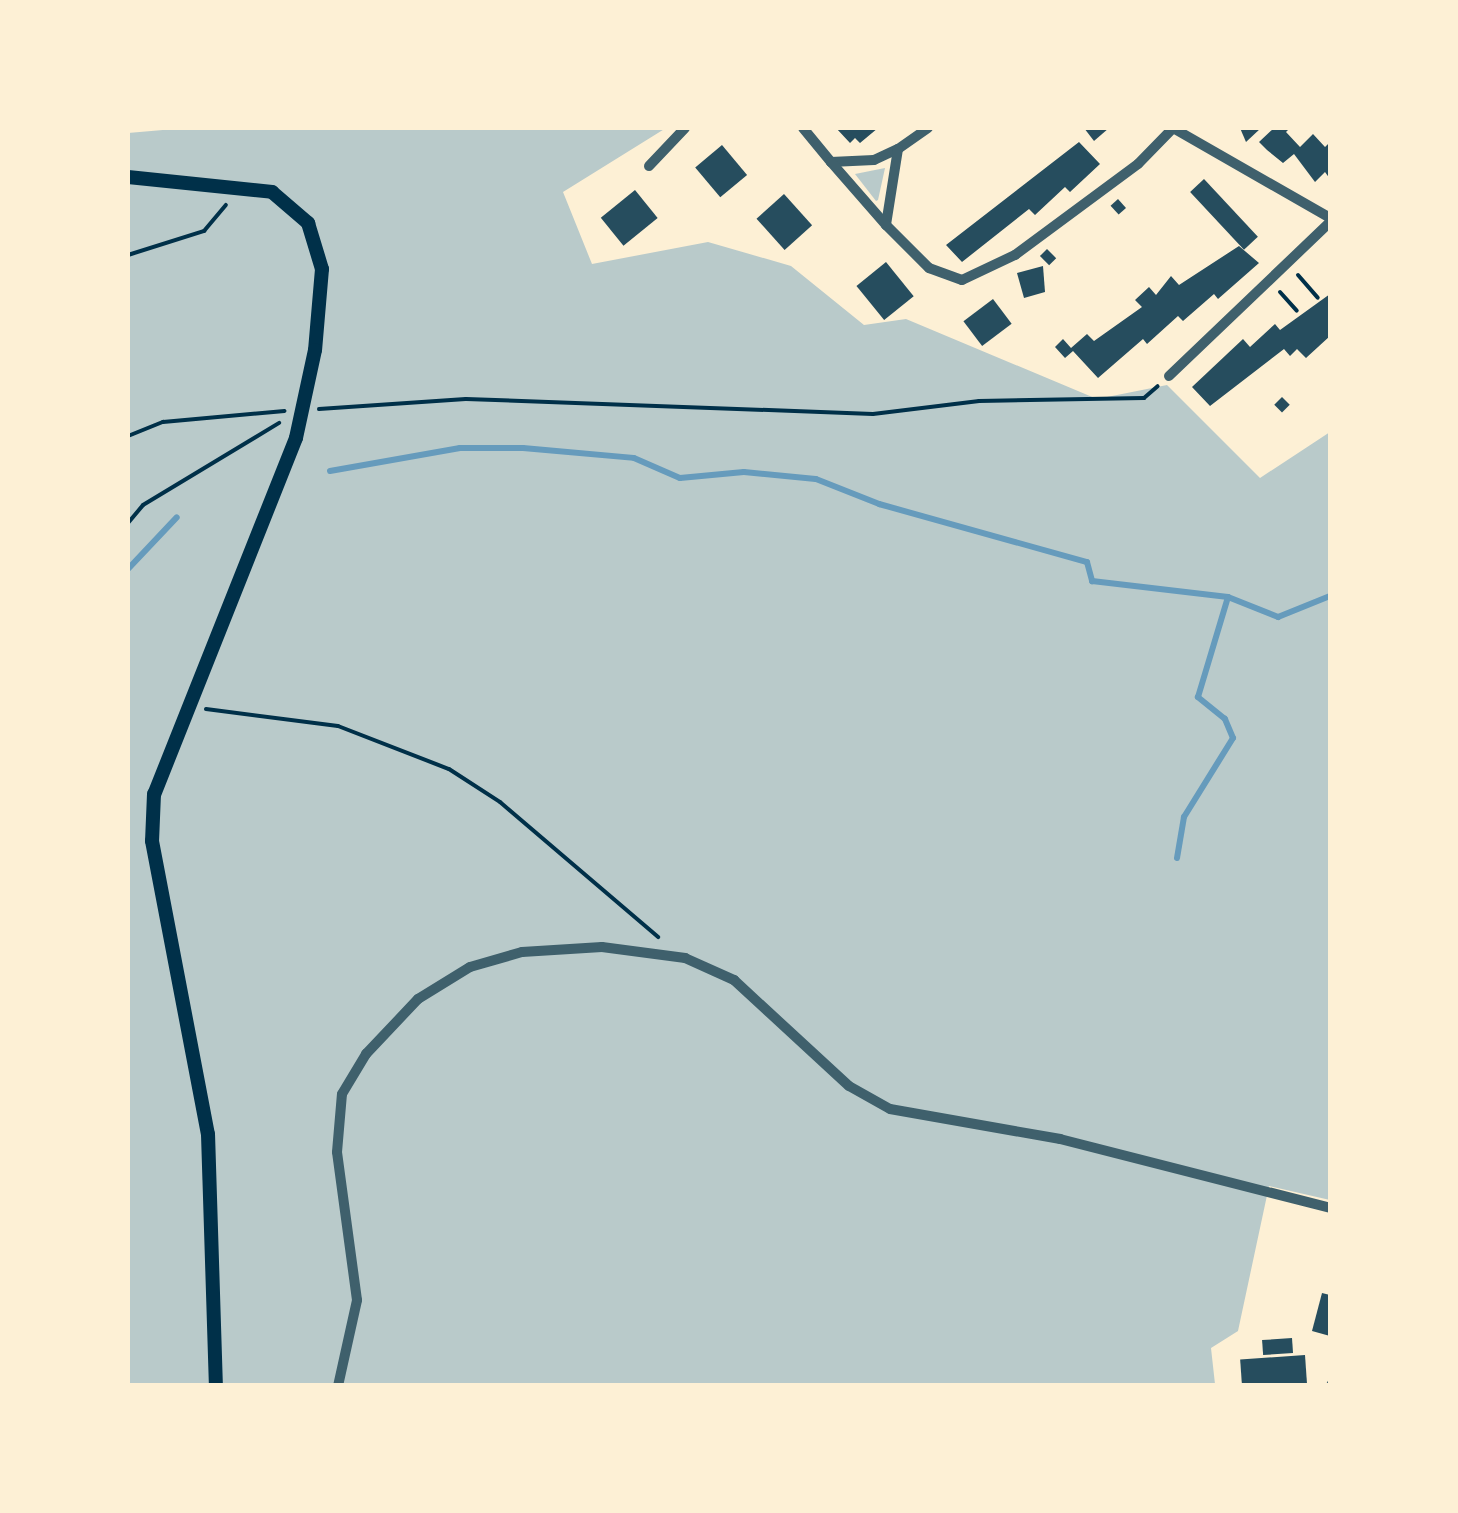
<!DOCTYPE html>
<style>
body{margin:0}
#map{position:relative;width:1458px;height:1513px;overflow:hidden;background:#fdf0d5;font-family:"Zilla Slab",serif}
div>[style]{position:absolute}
.green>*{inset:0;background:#b9caca}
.stream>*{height:6px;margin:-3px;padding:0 3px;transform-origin:3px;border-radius:3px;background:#669bbc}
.building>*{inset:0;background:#264d5e;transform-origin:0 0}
.path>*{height:4px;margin:-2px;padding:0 2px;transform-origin:2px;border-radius:2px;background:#003049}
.service>*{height:5px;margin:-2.5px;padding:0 2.5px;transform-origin:2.5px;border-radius:2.5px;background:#3f606c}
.minor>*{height:10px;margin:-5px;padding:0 5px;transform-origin:5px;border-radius:5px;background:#3f606c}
.secondary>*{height:14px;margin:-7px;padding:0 7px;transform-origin:7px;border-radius:7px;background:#003049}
span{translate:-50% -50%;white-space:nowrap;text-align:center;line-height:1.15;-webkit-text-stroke:10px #fdf0d5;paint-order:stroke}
.frame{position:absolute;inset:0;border:130px solid #fdf0d5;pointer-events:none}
</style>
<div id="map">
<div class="green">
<div style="clip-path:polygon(186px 128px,666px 128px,563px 192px,592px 264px,708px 242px,791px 266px,864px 325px,906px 319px,1097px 399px,1167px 385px,1260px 478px,1330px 432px,1330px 1200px,1269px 1186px,1238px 1331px,1211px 1348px,1215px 1384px,128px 1385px,128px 133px)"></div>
<div style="clip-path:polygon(885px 168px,878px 200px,876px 201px,855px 174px)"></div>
</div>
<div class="stream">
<div style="left:330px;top:471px;width:132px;rotate:-10deg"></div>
<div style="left:460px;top:448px;width:63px"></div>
<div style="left:523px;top:448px;width:111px;rotate:5.1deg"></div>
<div style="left:634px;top:458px;width:50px;rotate:23.5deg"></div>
<div style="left:680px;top:478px;width:64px;rotate:-5.4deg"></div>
<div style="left:744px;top:472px;width:72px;rotate:5.6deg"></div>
<div style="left:816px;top:479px;width:68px;rotate:21.6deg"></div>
<div style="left:879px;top:504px;width:216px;rotate:15.6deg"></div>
<div style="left:1087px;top:562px;width:20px;rotate:75deg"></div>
<div style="left:1092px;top:581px;width:137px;rotate:6.7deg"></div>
<div style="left:1228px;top:597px;width:54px;rotate:21.8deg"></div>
<div style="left:1278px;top:617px;width:56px;rotate:-22deg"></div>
<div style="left:128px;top:569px;width:71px;rotate:-46.7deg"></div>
<div style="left:1177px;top:858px;width:42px;rotate:-80.3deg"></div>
<div style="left:1184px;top:817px;width:93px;rotate:-58.2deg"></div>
<div style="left:1233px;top:738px;width:21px;rotate:-113deg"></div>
<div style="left:1225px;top:719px;width:35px;rotate:-141deg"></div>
<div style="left:1198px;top:697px;width:104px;rotate:-73.3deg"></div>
</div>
<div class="building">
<div style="clip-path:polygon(836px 128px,878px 128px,860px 143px,855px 138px,850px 143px)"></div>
<div style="clip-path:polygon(1084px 128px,1109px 128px,1094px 141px)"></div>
<div style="clip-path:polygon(1240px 128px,1261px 128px,1246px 142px)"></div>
<div style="clip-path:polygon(1274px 128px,1290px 128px,1286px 132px,1300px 147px,1313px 134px,1325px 147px,1330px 142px,1330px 179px,1325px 172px,1315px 182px,1294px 154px,1283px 163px,1267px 150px,1259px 142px)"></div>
<div style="clip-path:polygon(1079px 142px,1100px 164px,1070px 192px,1065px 187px,1035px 215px,1029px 209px,962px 262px,946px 245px)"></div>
<div style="left:722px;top:145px;width:39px;height:35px;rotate:50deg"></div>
<div style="left:1204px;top:179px;width:79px;height:19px;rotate:47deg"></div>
<div style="left:635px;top:190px;width:36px;height:44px;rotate:51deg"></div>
<div style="left:784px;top:194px;width:42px;height:37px;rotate:48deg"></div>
<div style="left:1118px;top:199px;width:12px;height:10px;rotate:48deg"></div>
<div style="clip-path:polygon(1239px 246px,1259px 263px,1218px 299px,1214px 294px,1183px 321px,1178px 316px,1147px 344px,1143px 339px,1098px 378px,1073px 351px,1065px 358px,1055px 347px,1063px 339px,1071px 348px,1087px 334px,1094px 341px,1142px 307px,1135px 300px,1149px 287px,1156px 295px,1171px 276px,1179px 285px)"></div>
<div style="left:1047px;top:249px;width:13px;height:10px;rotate:45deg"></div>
<div style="left:886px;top:262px;width:44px;height:38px;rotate:51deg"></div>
<div style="clip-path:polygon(1043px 266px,1045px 292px,1024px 298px,1017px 273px)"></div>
<div style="clip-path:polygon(1330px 294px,1330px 336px,1306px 358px,1297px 349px,1290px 356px,1284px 349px,1210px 406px,1192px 387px,1243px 339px,1250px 347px,1275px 324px,1280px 330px)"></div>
<div style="left:993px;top:299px;width:31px;height:37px;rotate:53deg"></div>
<div style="left:1282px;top:397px;width:11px;height:11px;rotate:45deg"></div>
<div style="clip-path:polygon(1322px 1293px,1330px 1295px,1330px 1336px,1312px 1331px)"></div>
<div style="left:1292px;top:1338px;width:15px;height:30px;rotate:86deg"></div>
<div style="left:1305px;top:1355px;width:31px;height:65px;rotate:86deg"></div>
</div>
<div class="path">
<div style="left:128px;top:255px;width:80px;rotate:-17.5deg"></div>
<div style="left:204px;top:231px;width:34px;rotate:-50deg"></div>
<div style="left:1298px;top:275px;width:30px;rotate:49deg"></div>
<div style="left:1280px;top:292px;width:25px;rotate:48deg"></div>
<div style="left:319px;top:409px;width:147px;rotate:-3.9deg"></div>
<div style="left:466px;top:399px;width:407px;rotate:2.1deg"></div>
<div style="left:873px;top:414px;width:107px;rotate:-7deg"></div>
<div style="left:979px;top:401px;width:165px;rotate:-1deg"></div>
<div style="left:1144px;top:398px;width:18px;rotate:-41deg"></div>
<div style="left:128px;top:436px;width:38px;rotate:-22deg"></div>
<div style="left:163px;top:422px;width:122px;rotate:-5.2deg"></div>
<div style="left:128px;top:523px;width:23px;rotate:-50deg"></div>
<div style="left:143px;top:505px;width:159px;rotate:-31.1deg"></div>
<div style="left:206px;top:709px;width:133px;rotate:7.3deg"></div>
<div style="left:338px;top:726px;width:119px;rotate:21.2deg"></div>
<div style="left:449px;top:769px;width:61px;rotate:32.9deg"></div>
<div style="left:500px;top:802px;width:208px;rotate:40.5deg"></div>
</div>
<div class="service">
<div style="left:1327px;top:1386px;width:6px;rotate:-59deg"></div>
</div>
<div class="minor">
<div style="left:803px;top:128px;width:44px;rotate:50.5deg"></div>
<div style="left:831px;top:162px;width:43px;rotate:-2.7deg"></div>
<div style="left:874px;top:160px;width:26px;rotate:-25deg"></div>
<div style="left:928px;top:128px;width:37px;rotate:145deg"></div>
<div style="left:898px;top:149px;width:77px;rotate:99deg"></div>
<div style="left:886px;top:225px;width:61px;rotate:45deg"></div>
<div style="left:929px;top:268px;width:35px;rotate:20deg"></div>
<div style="left:962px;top:280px;width:59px;rotate:-25.3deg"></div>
<div style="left:1015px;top:255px;width:153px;rotate:-36.5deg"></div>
<div style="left:1138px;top:164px;width:50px;rotate:-45.8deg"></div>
<div style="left:1173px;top:128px;width:181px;rotate:29.8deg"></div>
<div style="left:831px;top:162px;width:84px;rotate:48.9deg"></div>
<div style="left:649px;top:166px;width:52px;rotate:-46.5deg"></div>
<div style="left:1169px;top:376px;width:223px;rotate:-43.7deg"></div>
<div style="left:338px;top:1386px;width:88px;rotate:-77.5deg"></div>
<div style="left:357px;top:1300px;width:149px;rotate:-97.7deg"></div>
<div style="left:337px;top:1152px;width:58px;rotate:-85.1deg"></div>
<div style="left:342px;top:1094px;width:47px;rotate:-59deg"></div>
<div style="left:366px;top:1054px;width:76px;rotate:-46.6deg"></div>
<div style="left:418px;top:999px;width:61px;rotate:-31.6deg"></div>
<div style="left:470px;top:967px;width:54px;rotate:-16.1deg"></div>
<div style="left:522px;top:952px;width:80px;rotate:-3.6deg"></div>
<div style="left:602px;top:947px;width:84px;rotate:7.5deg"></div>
<div style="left:685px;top:958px;width:54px;rotate:24.2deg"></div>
<div style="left:734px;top:980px;width:156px;rotate:42.7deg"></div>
<div style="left:849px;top:1086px;width:47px;rotate:29.3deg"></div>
<div style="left:890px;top:1109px;width:173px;rotate:10deg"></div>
<div style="left:1060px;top:1139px;width:279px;rotate:14.3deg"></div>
</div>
<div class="secondary">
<div style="left:128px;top:177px;width:145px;rotate:5.9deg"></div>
<div style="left:272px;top:192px;width:48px;rotate:40.7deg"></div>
<div style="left:308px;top:223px;width:48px;rotate:73.1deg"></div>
<div style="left:322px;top:269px;width:81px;rotate:94.9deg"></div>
<div style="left:315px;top:350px;width:90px;rotate:102.2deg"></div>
<div style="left:296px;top:438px;width:383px;rotate:111.7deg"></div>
<div style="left:154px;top:794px;width:47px;rotate:92.4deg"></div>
<div style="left:152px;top:841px;width:298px;rotate:79.2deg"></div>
<div style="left:208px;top:1134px;width:252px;rotate:88.2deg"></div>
</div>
<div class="frame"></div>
</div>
